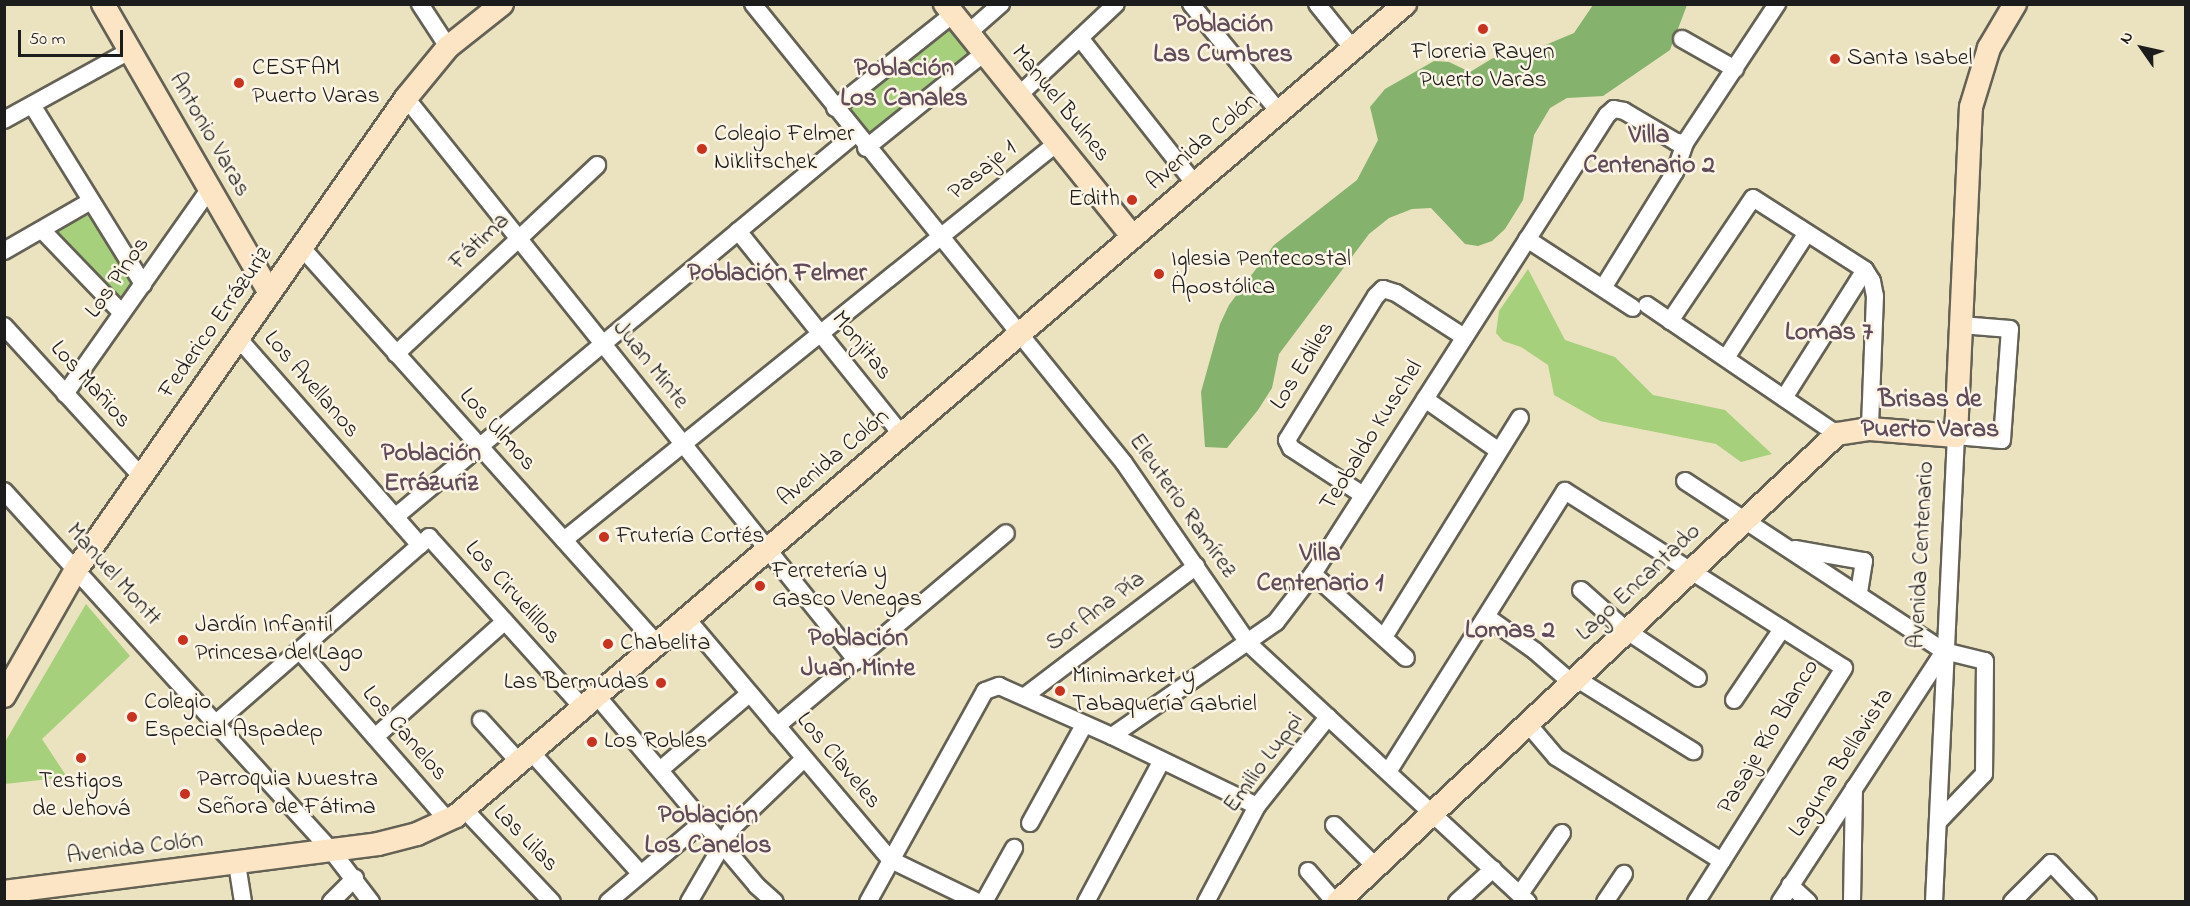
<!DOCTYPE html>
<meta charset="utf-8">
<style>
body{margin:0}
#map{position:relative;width:2190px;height:906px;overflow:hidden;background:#ebe2c0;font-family:"Indie Flower",sans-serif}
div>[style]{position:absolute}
.green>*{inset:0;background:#a7d07c;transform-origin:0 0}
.forest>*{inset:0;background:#85b26c}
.roads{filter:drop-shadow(2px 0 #646155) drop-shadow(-2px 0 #646155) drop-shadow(0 2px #646155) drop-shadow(0 -2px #646155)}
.street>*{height:16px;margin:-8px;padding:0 8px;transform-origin:8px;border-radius:8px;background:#fff}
.secondary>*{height:22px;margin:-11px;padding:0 11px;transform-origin:11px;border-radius:11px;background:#fce5c4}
.dots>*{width:16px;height:16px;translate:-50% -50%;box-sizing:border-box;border:3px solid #fcf5e5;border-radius:50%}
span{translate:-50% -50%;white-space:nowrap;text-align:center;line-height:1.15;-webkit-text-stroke:5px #fcf5e5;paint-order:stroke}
.poi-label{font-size:24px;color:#1c1c1c}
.left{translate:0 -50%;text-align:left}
.right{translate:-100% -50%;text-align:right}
.street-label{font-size:24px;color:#1c1c1c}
.neighbourhood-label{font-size:26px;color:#614a59;font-weight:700}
.frame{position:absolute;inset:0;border:6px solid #1c1c1c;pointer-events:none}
.north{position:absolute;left:2112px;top:18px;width:60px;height:60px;-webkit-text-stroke:4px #fcf5e5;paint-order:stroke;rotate:304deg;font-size:16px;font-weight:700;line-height:24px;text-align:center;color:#1c1c1c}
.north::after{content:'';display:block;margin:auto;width:21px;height:27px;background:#1c1c1c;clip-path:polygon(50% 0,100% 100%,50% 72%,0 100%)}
.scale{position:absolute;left:18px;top:30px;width:105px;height:27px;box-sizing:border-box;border:3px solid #1c1c1c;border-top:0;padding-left:8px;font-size:18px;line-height:21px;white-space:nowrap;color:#1c1c1c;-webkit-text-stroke:4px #fcf5e5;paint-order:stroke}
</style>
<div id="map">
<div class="green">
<div style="left:950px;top:27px;width:36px;height:133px;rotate:51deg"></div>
<div style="clip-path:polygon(90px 214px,134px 288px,123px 303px,57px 231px)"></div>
<div style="clip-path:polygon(1528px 269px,1565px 340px,1615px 357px,1653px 395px,1725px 410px,1772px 454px,1741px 462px,1716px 444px,1600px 421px,1554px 395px,1548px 365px,1521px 347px,1503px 341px,1496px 333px,1499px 311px)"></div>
<div style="clip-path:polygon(86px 604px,130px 656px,42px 739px,67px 777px,5px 784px,5px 742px)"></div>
</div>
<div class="forest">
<div style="clip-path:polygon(1593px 5px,1687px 5px,1670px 50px,1603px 96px,1567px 98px,1550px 108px,1534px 135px,1523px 200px,1505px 229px,1492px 241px,1478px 246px,1465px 244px,1431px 208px,1412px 209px,1389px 218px,1369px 234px,1279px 354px,1272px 388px,1258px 410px,1227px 448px,1205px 447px,1201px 392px,1220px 324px,1229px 305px,1274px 245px,1357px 180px,1378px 140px,1370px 107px,1385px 89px,1434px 61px,1449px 62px,1470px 72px,1493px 58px,1510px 60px,1574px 33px)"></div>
</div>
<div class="roads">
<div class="street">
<div style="left:420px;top:4px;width:51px;rotate:56.9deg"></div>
<div style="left:753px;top:4px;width:590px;rotate:51.05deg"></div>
<div style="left:1124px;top:463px;width:219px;rotate:55.4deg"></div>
<div style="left:1248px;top:643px;width:381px;rotate:42.8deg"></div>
<div style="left:1191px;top:4px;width:139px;rotate:50.8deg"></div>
<div style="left:1317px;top:4px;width:58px;rotate:51.3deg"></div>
<div style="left:968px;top:33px;width:44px;rotate:-41.3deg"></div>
<div style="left:1080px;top:38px;width:186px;rotate:51.8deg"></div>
<div style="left:1682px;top:39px;width:61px;rotate:29.5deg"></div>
<div style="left:1018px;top:96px;width:134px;rotate:-43.2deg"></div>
<div style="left:406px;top:98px;width:721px;rotate:51.3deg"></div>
<div style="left:32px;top:105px;width:211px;rotate:58.2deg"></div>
<div style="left:835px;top:108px;width:151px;rotate:-38.5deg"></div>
<div style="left:4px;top:120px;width:143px;rotate:-28.9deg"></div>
<div style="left:866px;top:148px;width:151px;rotate:-38.8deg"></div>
<div style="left:42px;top:230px;width:115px;rotate:46.1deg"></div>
<div style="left:738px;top:231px;width:262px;rotate:51.2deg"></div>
<div style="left:1527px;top:239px;width:126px;rotate:33.1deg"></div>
<div style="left:302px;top:248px;width:532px;rotate:48.12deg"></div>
<div style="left:4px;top:251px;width:100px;rotate:-29.9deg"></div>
<div style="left:1603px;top:288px;width:137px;rotate:-58.2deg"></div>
<div style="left:1675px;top:172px;width:31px;rotate:-71deg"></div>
<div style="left:1685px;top:143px;width:167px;rotate:-56.5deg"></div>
<div style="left:1647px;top:305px;width:230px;rotate:34.2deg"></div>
<div style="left:1670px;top:321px;width:148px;rotate:-56deg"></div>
<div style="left:1753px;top:198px;width:133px;rotate:32.7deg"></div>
<div style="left:1865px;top:270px;width:13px;rotate:58deg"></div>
<div style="left:1872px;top:281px;width:15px;rotate:79deg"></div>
<div style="left:1875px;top:296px;width:133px;rotate:92.2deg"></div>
<div style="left:4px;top:326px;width:203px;rotate:47.6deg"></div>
<div style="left:238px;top:338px;width:276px;rotate:48.7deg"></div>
<div style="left:396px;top:354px;width:276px;rotate:-43.2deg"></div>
<div style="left:1726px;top:358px;width:149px;rotate:-57.1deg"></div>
<div style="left:65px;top:394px;width:250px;rotate:-54.8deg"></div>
<div style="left:1784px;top:398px;width:151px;rotate:-57.7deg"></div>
<div style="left:1425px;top:399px;width:90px;rotate:35.1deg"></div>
<div style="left:1685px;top:481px;width:310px;rotate:33.3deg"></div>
<div style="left:1944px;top:651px;width:42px;rotate:13.7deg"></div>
<div style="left:1985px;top:661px;width:113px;rotate:90.5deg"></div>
<div style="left:1984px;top:774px;width:66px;rotate:133.8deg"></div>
<div style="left:4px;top:491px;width:486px;rotate:47.7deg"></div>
<div style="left:331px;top:850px;width:66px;rotate:52.4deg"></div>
<div style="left:1363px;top:495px;width:86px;rotate:-146.9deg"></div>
<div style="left:1291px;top:448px;width:9px;rotate:-117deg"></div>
<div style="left:1287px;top:440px;width:169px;rotate:-58.3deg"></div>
<div style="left:1376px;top:296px;width:10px;rotate:-45deg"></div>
<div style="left:1383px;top:289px;width:14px;rotate:17deg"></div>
<div style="left:1396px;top:293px;width:81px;rotate:32.9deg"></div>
<div style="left:395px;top:517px;width:599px;rotate:-39.78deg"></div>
<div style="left:564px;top:540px;width:633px;rotate:-38.84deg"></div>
<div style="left:1795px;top:549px;width:70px;rotate:9.9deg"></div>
<div style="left:1864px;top:561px;width:33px;rotate:99deg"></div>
<div style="left:1313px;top:574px;width:125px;rotate:42.1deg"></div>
<div style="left:1581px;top:590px;width:62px;rotate:41.7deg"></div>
<div style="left:1627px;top:631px;width:85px;rotate:33.5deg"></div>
<div style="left:1487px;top:617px;width:59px;rotate:35.3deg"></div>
<div style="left:1535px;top:651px;width:49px;rotate:40.9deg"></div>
<div style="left:687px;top:619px;width:316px;rotate:49.8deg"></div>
<div style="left:891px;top:860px;width:97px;rotate:25.8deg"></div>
<div style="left:1384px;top:637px;width:258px;rotate:-58.2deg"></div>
<div style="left:299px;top:650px;width:227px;rotate:48.9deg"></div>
<div style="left:1577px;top:679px;width:137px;rotate:31.8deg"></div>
<div style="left:597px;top:696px;width:248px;rotate:49.9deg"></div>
<div style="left:757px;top:886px;width:24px;rotate:42deg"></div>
<div style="left:1025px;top:696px;width:215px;rotate:-37.2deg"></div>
<div style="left:1734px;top:700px;width:86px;rotate:-55.9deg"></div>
<div style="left:481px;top:720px;width:57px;rotate:47.9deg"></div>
<div style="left:216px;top:723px;width:283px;rotate:-41.1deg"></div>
<div style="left:429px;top:537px;width:230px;rotate:48deg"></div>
<div style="left:1528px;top:724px;width:43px;rotate:49.7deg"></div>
<div style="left:1556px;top:757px;width:196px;rotate:32.1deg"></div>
<div style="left:777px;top:726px;width:299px;rotate:-40.1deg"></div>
<div style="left:1112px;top:736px;width:161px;rotate:25.8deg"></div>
<div style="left:375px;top:737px;width:174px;rotate:-41.7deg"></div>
<div style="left:531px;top:752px;width:163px;rotate:48deg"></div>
<div style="left:660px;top:770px;width:118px;rotate:-40.5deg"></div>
<div style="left:1388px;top:772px;width:332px;rotate:-57.8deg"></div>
<div style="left:1565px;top:491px;width:330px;rotate:32.4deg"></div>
<div style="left:1844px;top:668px;width:277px;rotate:122.3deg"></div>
<div style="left:464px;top:809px;width:128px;rotate:46.6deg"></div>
<div style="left:1030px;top:823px;width:112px;rotate:-61.1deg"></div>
<div style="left:1334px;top:825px;width:58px;rotate:45deg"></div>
<div style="left:237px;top:864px;width:38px;rotate:81deg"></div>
<div style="left:1308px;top:871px;width:41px;rotate:48.9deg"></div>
<div style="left:1790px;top:885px;width:25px;rotate:43deg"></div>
<div style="left:1520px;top:894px;width:74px;rotate:-55.5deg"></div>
<div style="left:331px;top:902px;width:34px;rotate:-45deg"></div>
<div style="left:608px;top:902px;width:126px;rotate:-40.2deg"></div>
<div style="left:689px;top:902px;width:86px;rotate:-59.8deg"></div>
<div style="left:732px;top:828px;width:100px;rotate:-43.8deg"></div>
<div style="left:868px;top:902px;width:241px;rotate:-61deg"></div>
<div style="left:985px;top:691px;width:15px;rotate:-20deg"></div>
<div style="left:999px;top:686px;width:124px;rotate:23.9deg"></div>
<div style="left:1112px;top:736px;width:200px;rotate:-34.8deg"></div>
<div style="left:1276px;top:622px;width:61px;rotate:-52.4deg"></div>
<div style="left:1313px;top:574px;width:545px;rotate:-57.36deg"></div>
<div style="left:1607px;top:115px;width:9px;rotate:-41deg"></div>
<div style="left:1614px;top:109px;width:10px;rotate:11deg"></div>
<div style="left:1624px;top:111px;width:61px;rotate:30.8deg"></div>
<div style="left:1676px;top:142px;width:9px;rotate:6deg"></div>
<div style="left:984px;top:902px;width:62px;rotate:-60.9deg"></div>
<div style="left:1086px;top:902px;width:159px;rotate:-61.8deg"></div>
<div style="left:1206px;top:902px;width:109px;rotate:-62deg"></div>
<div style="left:1257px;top:806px;width:114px;rotate:-51.4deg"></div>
<div style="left:1457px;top:902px;width:49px;rotate:-42.5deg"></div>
<div style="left:1605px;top:902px;width:34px;rotate:-56deg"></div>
<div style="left:1780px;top:902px;width:300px;rotate:-56.8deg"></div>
<div style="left:1852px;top:902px;width:114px;rotate:-89deg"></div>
<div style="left:1934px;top:902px;width:467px;rotate:-87.3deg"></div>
<div style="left:1956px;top:436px;width:46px;rotate:5deg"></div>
<div style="left:2002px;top:440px;width:111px;rotate:-85.9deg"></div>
<div style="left:2010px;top:329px;width:49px;rotate:-175.3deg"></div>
<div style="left:2012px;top:902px;width:55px;rotate:-45deg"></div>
<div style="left:2051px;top:863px;width:54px;rotate:46.5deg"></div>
</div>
<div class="secondary">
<div style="left:103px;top:4px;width:332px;rotate:60deg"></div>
<div style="left:945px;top:4px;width:299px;rotate:51.1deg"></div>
<div style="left:4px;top:696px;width:145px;rotate:-60.3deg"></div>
<div style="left:76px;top:570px;width:576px;rotate:-55.04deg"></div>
<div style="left:406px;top:98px;width:66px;rotate:-50.5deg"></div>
<div style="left:448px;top:47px;width:69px;rotate:-38.5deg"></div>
<div style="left:4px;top:892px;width:377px;rotate:-7.3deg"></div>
<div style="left:378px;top:844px;width:40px;rotate:-14.4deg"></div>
<div style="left:417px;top:834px;width:43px;rotate:-24.8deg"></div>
<div style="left:456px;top:816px;width:1249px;rotate:-40.55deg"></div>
<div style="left:1338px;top:902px;width:684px;rotate:-43.16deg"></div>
<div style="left:1837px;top:434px;width:33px;rotate:-9deg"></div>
<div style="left:1870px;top:429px;width:86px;rotate:4.7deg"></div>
<div style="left:1956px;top:436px;width:329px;rotate:-87.4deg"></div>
<div style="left:1971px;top:107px;width:62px;rotate:-73deg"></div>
<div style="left:1989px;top:48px;width:51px;rotate:-59.4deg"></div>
</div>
</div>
<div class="dots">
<div style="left:1483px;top:29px;background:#c8321e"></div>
<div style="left:1835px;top:59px;background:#c8321e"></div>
<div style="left:239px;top:83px;background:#c8321e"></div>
<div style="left:702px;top:149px;background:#c8321e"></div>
<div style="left:1132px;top:200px;background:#c8321e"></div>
<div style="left:1159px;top:274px;background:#c8321e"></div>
<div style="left:604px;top:537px;background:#c8321e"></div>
<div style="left:760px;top:586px;background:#c8321e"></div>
<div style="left:183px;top:640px;background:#c8321e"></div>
<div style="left:608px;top:644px;background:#c8321e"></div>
<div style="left:661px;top:683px;background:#c8321e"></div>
<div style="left:1060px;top:691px;background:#c8321e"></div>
<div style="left:132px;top:717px;background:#c8321e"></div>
<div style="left:592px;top:742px;background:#c8321e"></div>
<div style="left:81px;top:758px;background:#c8321e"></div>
<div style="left:185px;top:794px;background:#c8321e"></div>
</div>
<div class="poi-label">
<span style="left:1483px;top:67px">Floreria Rayen<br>Puerto Varas</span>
<span class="left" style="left:1847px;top:59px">Santa Isabel</span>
<span class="left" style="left:252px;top:83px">CESFAM<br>Puerto Varas</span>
<span class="left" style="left:714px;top:149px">Colegio Felmer<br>Niklitschek</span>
<span class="right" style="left:1120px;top:200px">Edith</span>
<span class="left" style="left:1171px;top:274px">Iglesia Pentecostal<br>Apostólica</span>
<span class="left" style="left:616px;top:537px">Frutería Cortés</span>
<span class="left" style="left:772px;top:586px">Ferretería y<br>Gasco Venegas</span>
<span class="left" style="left:195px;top:640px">Jardín Infantil<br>Princesa del Lago</span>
<span class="left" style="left:620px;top:644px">Chabelita</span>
<span class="left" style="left:1072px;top:691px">Minimarket y<br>Tabaquería Gabriel</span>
<span class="right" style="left:649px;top:683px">Las Bermudas</span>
<span class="left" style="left:144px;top:717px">Colegio<br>Especial Aspadep</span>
<span class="left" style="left:604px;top:742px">Los Robles</span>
<span class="left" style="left:197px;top:794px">Parroquia Nuestra<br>Señora de Fátima</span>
<span style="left:81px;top:796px">Testigos<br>de Jehová</span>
</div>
<div class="street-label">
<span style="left:1060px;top:104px;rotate:51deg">Manuel Bulnes</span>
<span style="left:209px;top:135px;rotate:60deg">Antonio Varas</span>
<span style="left:1203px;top:142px;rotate:-40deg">Avenida Colón</span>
<span style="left:983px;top:171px;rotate:-39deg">Pasaje 1</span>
<span style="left:480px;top:242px;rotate:-43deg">Fátima</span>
<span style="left:118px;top:278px;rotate:-55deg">Los Pinos</span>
<span style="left:216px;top:323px;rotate:-55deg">Federico Errázuriz</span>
<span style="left:861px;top:346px;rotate:51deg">Monjitas</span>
<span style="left:650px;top:365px;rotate:51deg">Juan Minte</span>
<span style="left:1303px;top:366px;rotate:-58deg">Los Ediles</span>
<span style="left:90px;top:385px;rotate:48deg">Los Mañios</span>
<span style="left:311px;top:385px;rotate:49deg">Los Avellanos</span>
<span style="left:497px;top:430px;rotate:48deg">Los Ulmos</span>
<span style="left:1372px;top:436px;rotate:-58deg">Teobaldo Kuschel</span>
<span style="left:834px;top:458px;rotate:-40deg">Avenida Colón</span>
<span style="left:1182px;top:506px;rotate:55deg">Eleuterio Ramírez</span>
<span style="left:1922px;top:555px;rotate:-87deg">Avenida Centenario</span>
<span style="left:113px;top:575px;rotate:48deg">Manuel Montt</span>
<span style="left:1639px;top:583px;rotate:-43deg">Lago Encantado</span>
<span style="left:512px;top:593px;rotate:48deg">Los Ciruelillos</span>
<span style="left:1096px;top:612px;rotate:-37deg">Sor Ana Pía</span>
<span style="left:404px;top:734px;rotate:49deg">Los Canelos</span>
<span style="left:1769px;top:737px;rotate:-59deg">Pasaje Río Blanco</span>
<span style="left:838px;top:761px;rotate:50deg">Los Claveles</span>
<span style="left:1264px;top:763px;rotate:-54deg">Emilio Luppi</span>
<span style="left:1842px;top:763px;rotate:-57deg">Laguna Bellavista</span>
<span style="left:525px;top:839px;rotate:46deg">Las Lilas</span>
<span style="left:135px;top:849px;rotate:-7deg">Avenida Colón</span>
</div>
<div class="neighbourhood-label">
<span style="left:1223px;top:41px">Población<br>Las Cumbres</span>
<span style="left:904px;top:85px">Población<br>Los Canales</span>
<span style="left:1649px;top:152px">Villa<br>Centenario 2</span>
<span style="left:777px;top:275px">Población Felmer</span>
<span style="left:1829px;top:334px">Lomas 7</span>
<span style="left:1930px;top:416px">Brisas de<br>Puerto Varas</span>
<span style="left:431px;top:470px">Población<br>Errázuriz</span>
<span style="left:1320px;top:570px">Villa<br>Centenario 1</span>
<span style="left:1510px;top:632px">Lomas 2</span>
<span style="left:858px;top:655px">Población<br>Juan Minte</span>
<span style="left:708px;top:832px">Población<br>Los Canelos</span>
</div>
<div class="frame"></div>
<div class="north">N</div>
<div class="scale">50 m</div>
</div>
